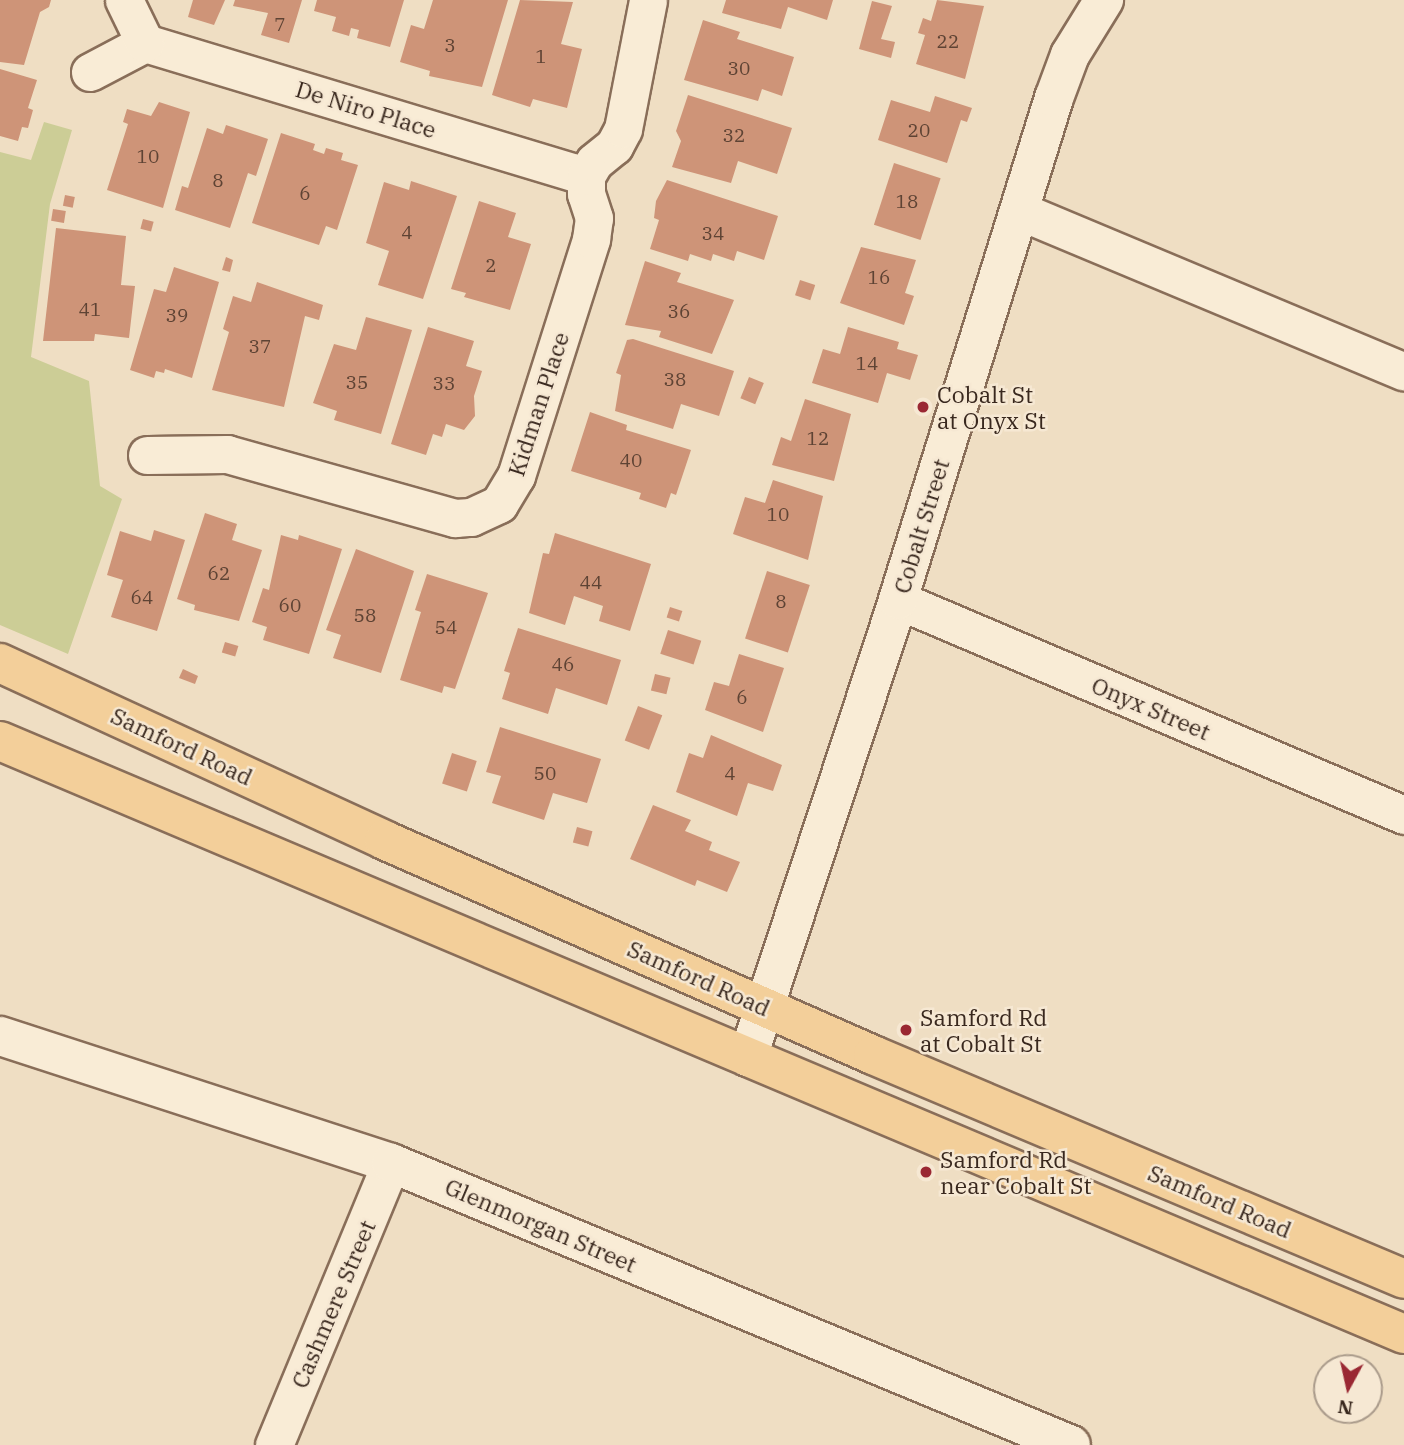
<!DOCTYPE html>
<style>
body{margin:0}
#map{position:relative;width:1404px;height:1445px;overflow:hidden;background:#efdec3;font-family:"IBM Plex Serif",serif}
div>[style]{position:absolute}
.green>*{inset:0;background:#cccd96}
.building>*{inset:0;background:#ce9478;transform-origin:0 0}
.roads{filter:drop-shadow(2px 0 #896e59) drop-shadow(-2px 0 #896e59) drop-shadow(0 2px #896e59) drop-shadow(0 -2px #896e59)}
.street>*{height:37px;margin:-18.5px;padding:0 18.5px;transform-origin:18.5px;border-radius:18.5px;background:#f9ecd6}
.secondary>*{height:38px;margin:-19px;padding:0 19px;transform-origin:19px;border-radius:19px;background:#f9ecd6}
.primary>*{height:38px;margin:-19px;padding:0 19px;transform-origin:19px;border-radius:19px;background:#f3cf9a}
.dots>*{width:19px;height:19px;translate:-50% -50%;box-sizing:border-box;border:4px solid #f6e8d3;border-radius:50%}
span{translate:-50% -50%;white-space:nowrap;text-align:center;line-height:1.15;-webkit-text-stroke:5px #f6e8d3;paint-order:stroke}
.number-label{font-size:19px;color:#5e4334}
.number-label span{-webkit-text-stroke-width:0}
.street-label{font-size:23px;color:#39281e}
.poi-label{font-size:23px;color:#39281e}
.left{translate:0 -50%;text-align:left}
.north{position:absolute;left:1313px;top:1354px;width:70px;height:70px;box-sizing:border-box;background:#f6e8d3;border:2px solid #aa9b8b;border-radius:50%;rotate:188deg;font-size:19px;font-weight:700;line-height:28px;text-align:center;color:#39281e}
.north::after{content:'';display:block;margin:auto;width:24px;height:32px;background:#9a2833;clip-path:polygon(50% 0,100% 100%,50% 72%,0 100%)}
</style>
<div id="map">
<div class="green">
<div style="clip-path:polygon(44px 122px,72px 130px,50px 204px,31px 357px,89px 381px,100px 486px,122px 499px,68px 654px,0 625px,0 152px,31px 160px)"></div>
</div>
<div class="building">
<div style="clip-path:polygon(0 0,51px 0,49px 7px,40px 12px,24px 65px,0 62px)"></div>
<div style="clip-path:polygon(193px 0,225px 0,214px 25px,188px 17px)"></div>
<div style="clip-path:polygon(235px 0,302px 0,289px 43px,261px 35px,268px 13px,233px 6px)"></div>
<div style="clip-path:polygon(317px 0,404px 0,390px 47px,357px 38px,359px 30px,351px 28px,349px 36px,332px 31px,336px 17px,314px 11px)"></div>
<div style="clip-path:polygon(433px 0,508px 0,482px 87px,429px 76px,430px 71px,400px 62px,411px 25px,424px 29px)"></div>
<div style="clip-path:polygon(520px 0,573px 2px,561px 44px,582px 49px,567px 108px,533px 99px,530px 107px,492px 95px)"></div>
<div style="clip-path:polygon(726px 0,833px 0,827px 20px,788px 7px,781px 29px,722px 13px)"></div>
<div style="clip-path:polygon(937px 0,984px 6px,965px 79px,916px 64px,925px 35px,918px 33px,923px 18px,931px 21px)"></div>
<div style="clip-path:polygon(872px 1px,892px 6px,881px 39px,895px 42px,891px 58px,859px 49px)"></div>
<div style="clip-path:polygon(703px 20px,740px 32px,737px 39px,794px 57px,782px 96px,762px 89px,758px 101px,684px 80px)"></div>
<div style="clip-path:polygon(0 69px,37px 80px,28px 108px,33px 110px,28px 128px,22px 127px,18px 141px,0 136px)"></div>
<div style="clip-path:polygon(688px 95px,792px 128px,777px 174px,738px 161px,731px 183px,672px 167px,681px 141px,676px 131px)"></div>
<div style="clip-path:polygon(935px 96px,972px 108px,967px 122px,961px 120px,947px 163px,878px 140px,891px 100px,930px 112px)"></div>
<div style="clip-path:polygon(159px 102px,190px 112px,163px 208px,107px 190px,128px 124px,123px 122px,127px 109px,151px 116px)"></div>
<div style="clip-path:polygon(226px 125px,268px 139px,256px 176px,248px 173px,230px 228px,175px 210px,182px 186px,188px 188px,207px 128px,223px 134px)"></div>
<div style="clip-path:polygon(281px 133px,315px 144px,313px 150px,324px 154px,326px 148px,343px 153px,341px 160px,358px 165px,337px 230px,326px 226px,319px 245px,252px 223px)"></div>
<div style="left:894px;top:163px;width:49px;height:65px;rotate:18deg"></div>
<div style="clip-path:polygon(667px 180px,778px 216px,764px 260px,737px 251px,734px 261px,713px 254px,711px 261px,690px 254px,688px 261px,650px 249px,659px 220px,654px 218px,656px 201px)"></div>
<div style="clip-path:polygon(411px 181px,457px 196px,423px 299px,378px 285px,389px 251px,366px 243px,384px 182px,409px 190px)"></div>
<div style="left:65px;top:195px;width:10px;height:11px;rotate:11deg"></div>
<div style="clip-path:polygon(479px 201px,516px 213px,508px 237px,531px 244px,510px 310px,464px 297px,466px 293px,451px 289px)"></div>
<div style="left:53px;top:209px;width:13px;height:12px;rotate:9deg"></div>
<div style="left:143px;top:219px;width:11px;height:10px;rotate:15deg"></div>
<div style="clip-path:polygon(56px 228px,126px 236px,121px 285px,135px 286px,129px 338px,95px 334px,94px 341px,43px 341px)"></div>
<div style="clip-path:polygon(861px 247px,916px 260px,905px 293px,914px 296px,904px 325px,840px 303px)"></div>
<div style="clip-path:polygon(226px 257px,233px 260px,230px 272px,222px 270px)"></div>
<div style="clip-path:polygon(645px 261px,681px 273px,677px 282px,734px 300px,712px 354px,659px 337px,661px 331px,625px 325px)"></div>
<div style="clip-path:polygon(174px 267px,219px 282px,192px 378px,165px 369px,164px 373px,156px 371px,154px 378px,130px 370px,154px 289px,166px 292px)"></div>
<div style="left:800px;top:280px;width:16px;height:16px;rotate:18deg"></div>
<div style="clip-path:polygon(257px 282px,323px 305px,319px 320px,305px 316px,284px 407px,212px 390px,229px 332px,223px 329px,233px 296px,251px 302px)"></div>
<div style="clip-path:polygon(366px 317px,412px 330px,381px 434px,334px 420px,337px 411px,313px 403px,334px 344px,356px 350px)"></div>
<div style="clip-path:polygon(428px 327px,474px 341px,466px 366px,482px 371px,474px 396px,475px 416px,464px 430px,446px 424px,442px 437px,433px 434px,426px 455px,391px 444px)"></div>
<div style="clip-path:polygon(848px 327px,899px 342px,897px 349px,918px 355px,910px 380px,887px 373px,878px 403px,812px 383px,823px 349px,840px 354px)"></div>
<div style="clip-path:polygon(633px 339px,734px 371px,719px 416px,681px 404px,673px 429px,615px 411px,621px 375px,616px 373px,627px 340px)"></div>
<div style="left:749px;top:377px;width:16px;height:23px;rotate:22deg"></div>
<div style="clip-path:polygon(805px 399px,851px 414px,834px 481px,772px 465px,781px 437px,791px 441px)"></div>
<div style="clip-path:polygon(590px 412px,627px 425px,626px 430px,691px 450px,676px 495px,671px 493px,666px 508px,639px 499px,641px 493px,571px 471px)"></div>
<div style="clip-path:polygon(773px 480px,823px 496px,808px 560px,733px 534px,745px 497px,765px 503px)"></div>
<div style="clip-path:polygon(205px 513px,237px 524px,232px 540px,262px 550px,239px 621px,194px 610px,195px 605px,177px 599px)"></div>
<div style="clip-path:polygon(154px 530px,185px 540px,157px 631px,111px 617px,123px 580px,107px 575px,120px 531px,151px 541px)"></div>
<div style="clip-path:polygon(555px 533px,651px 564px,630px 631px,599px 621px,603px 606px,574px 596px,565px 625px,529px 613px,543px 553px,549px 554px)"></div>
<div style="clip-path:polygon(281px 535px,298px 540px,299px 535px,342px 549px,309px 654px,263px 640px,267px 627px,252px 622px,263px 588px,269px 590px)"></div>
<div style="clip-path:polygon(356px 549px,414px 571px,381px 673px,333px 658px,341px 635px,326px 630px)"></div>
<div style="left:767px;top:571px;width:45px;height:71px;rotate:18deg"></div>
<div style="clip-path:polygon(427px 574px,488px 593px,455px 689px,444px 686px,442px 693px,400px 680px,421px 612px,415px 610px)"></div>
<div style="left:670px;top:607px;width:13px;height:11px;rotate:18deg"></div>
<div style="clip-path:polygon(518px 628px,621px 660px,607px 705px,556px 688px,548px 714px,502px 699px,510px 673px,504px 671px)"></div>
<div style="left:668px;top:630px;width:35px;height:25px;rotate:18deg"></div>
<div style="left:225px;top:642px;width:14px;height:11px;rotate:17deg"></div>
<div style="clip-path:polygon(739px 654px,784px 668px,763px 732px,705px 710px,714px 682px,729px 686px)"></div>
<div style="clip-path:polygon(183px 669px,198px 676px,195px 684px,179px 678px)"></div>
<div style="left:655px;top:674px;width:16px;height:17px;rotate:14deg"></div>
<div style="left:638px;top:706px;width:26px;height:37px;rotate:21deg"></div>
<div style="clip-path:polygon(500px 727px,601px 759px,587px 803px,553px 793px,544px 820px,492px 803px,501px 776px,486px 772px)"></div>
<div style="clip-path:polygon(711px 735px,782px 765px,773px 791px,748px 783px,737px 816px,676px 792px,689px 753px,703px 758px)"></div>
<div style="left:452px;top:753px;width:26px;height:32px;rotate:18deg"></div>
<div style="clip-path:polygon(653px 805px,691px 820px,685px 831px,712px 842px,709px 850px,740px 862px,727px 892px,697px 880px,695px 886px,630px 859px)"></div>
<div style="left:577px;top:827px;width:16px;height:16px;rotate:15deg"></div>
</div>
<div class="roads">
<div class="street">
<div style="left:145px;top:43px;width:461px;rotate:16.8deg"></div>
<div style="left:90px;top:72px;width:62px;rotate:-27.8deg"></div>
<div style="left:145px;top:43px;width:48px;rotate:-116deg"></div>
<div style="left:1020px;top:211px;width:416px;rotate:22.7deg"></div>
<div style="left:147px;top:455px;width:80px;rotate:-0.7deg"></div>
<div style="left:227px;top:454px;width:237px;rotate:15.7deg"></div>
<div style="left:455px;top:518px;width:16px;rotate:-4deg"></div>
<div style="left:471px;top:517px;width:31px;rotate:-25deg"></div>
<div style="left:499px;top:504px;width:33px;rotate:-59deg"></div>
<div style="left:516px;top:476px;width:249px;rotate:-72.4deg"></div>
<div style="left:591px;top:239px;width:21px;rotate:-82deg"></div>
<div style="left:594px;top:218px;width:25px;rotate:-108deg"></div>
<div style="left:586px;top:194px;width:18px;rotate:-90deg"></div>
<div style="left:586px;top:176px;width:16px;rotate:-60deg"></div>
<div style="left:594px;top:162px;width:26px;rotate:-39deg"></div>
<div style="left:614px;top:146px;width:19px;rotate:-62deg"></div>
<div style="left:623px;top:129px;width:131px;rotate:-79deg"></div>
<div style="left:898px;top:600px;width:550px;rotate:23.02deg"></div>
<div style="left:274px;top:1445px;width:305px;rotate:-67.5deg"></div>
</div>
<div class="secondary">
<div style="left:0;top:1036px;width:411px;rotate:18deg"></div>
<div style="left:391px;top:1163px;width:736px;rotate:22.52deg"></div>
<div style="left:748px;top:1057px;width:481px;rotate:-71.8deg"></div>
<div style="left:898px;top:600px;width:526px;rotate:-72.74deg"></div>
<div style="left:1054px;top:98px;width:46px;rotate:-69.6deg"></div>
<div style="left:1070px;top:55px;width:65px;rotate:-58.3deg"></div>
</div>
<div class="primary">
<div style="left:0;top:663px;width:423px;rotate:24.7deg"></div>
<div style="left:384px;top:840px;width:534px;rotate:23.73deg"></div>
<div style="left:873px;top:1055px;width:576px;rotate:22.87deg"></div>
<div style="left:0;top:741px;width:1524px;rotate:22.9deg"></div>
</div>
</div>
<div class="dots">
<div style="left:923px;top:407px;background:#9a2833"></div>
<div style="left:906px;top:1030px;background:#9a2833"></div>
<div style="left:926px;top:1172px;background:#9a2833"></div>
</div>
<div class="number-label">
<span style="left:280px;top:25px">7</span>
<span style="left:948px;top:42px">22</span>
<span style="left:450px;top:46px">3</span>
<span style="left:541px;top:57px">1</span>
<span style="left:739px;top:69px">30</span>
<span style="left:919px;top:131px">20</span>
<span style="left:734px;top:136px">32</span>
<span style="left:148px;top:157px">10</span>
<span style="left:218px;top:181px">8</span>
<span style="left:305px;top:194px">6</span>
<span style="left:907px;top:202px">18</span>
<span style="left:407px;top:233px">4</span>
<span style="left:713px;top:234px">34</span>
<span style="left:491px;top:266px">2</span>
<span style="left:879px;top:278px">16</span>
<span style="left:90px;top:310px">41</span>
<span style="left:679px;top:312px">36</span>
<span style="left:177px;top:316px">39</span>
<span style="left:260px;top:347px">37</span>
<span style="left:867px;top:364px">14</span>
<span style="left:675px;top:380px">38</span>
<span style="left:357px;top:383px">35</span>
<span style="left:444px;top:384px">33</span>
<span style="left:818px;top:439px">12</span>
<span style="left:631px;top:461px">40</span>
<span style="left:778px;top:515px">10</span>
<span style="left:219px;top:574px">62</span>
<span style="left:591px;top:583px">44</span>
<span style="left:142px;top:598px">64</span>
<span style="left:781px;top:602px">8</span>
<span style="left:290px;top:606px">60</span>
<span style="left:365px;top:616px">58</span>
<span style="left:446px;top:628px">54</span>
<span style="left:563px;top:665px">46</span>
<span style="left:742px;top:698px">6</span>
<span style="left:545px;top:774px">50</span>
<span style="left:730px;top:774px">4</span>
</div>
<div class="street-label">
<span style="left:366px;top:109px;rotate:17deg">De Niro Place</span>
<span style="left:538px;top:404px;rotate:-72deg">Kidman Place</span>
<span style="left:921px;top:526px;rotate:-73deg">Cobalt Street</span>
<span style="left:1151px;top:708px;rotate:23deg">Onyx Street</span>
<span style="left:182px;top:746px;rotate:25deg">Samford Road</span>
<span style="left:699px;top:978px;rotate:24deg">Samford Road</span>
<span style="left:1220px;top:1201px;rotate:23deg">Samford Road</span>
<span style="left:541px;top:1225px;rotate:23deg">Glenmorgan Street</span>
<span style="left:333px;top:1304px;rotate:-67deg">Cashmere Street</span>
</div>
<div class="poi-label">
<span class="left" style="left:937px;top:407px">Cobalt St<br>at Onyx St</span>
<span class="left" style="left:920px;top:1030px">Samford Rd<br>at Cobalt St</span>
<span class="left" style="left:940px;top:1172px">Samford Rd<br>near Cobalt St</span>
</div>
<div class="north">N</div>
</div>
